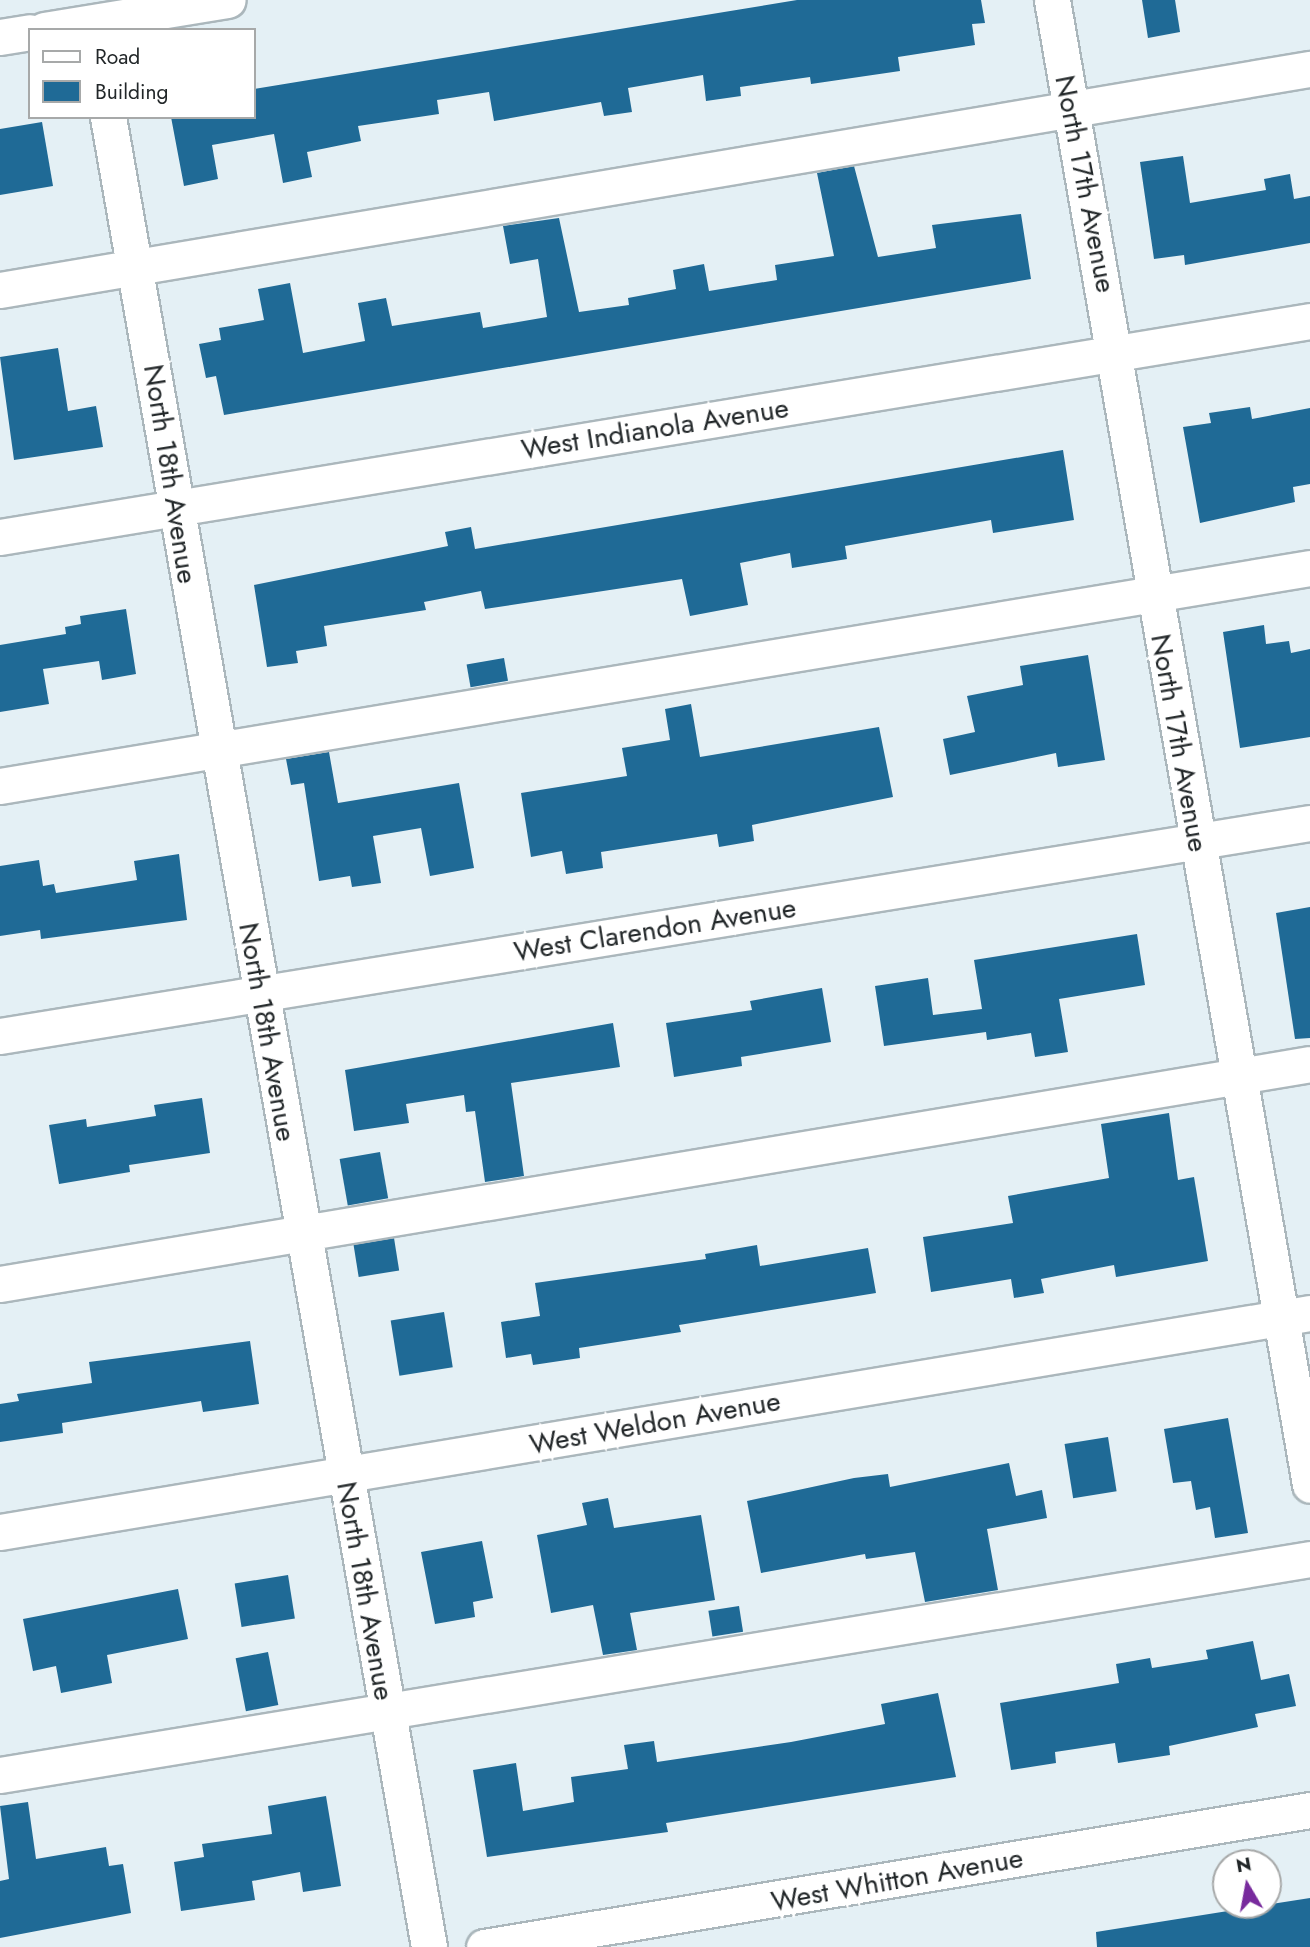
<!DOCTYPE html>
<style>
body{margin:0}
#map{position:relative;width:1310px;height:1947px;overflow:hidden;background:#e4f0f5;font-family:Jost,sans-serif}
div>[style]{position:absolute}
.building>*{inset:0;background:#1f6a96;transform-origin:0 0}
.roads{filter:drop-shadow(2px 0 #abb7bc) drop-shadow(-2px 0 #abb7bc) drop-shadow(0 2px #abb7bc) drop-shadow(0 -2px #abb7bc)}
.minor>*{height:35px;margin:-17.5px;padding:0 17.5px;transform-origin:17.5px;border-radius:17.5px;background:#fff}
span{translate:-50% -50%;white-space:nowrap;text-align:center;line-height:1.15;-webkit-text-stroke:7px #fff;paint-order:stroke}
.street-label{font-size:28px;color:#222729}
.legend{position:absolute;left:28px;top:28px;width:228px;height:91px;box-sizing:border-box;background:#fff;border:2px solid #a7a9a9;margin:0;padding:9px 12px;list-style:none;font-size:21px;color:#222729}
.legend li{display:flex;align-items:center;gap:14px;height:35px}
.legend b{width:35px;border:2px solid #a7a9a9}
.north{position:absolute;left:1212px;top:1849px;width:70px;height:70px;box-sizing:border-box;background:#fff;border:2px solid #a7a9a9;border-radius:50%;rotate:350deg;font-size:19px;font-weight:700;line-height:28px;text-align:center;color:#222729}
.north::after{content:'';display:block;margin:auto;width:24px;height:32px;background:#782b9d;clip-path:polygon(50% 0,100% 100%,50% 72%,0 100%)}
</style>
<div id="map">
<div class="building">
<div style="clip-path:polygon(797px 0,981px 0,985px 23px,972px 24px,975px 45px,898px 57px,900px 71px,811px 84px,810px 77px,740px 87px,741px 96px,706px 101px,703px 75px,628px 88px,632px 112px,604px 116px,601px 102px,494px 121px,489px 92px,437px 100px,439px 114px,358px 126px,361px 141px,307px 152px,312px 177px,283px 183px,274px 134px,212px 145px,218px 179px,184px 186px,171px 117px,254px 117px,254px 89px)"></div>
<div style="clip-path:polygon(1142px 0,1175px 0,1180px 32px,1148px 38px)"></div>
<div style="clip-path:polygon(42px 122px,53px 186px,0 195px,0 129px)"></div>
<div style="clip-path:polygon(1183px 156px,1190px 203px,1266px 190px,1264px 179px,1290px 174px,1294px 199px,1310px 196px,1310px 243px,1185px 265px,1184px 255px,1154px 259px,1140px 162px)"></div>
<div style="clip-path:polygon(854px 166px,878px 257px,936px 248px,932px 225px,1021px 214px,1031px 279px,224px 415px,216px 376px,206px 378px,199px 344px,221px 340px,219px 328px,264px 320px,258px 289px,290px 283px,303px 353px,365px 341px,358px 303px,386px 298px,392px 326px,480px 312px,483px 328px,547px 317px,538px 259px,510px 264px,503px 226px,559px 218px,579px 312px,629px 305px,628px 298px,676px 289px,673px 270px,704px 264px,709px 291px,777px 280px,775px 265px,834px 256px,817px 173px)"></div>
<div style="clip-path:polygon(58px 348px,68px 411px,96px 406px,103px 447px,14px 460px,0 357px)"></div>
<div style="clip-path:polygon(1250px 407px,1252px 419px,1310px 408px,1310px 484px,1293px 487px,1295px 502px,1200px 523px,1183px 427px,1211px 423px,1209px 413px)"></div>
<div style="clip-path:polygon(1063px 450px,1074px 520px,993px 533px,991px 520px,845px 546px,847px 559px,792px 568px,790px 553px,740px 563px,748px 605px,690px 616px,682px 579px,485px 609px,481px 591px,424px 602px,426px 610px,324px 626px,327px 646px,296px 651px,298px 663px,267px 667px,254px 585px,448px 546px,445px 532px,471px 527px,475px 549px)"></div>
<div style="clip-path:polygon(126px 609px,136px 674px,102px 680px,99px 661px,43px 669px,49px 704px,0 712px,0 645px,66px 634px,65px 627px,81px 624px,80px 616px)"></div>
<div style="clip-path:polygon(1264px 625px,1266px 644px,1289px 641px,1291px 653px,1310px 649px,1310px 737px,1240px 748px,1223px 632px)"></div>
<div style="clip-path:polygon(1088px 655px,1105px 760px,1058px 767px,1056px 753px,950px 775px,943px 739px,975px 732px,967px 696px,1023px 685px,1020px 666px)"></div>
<div style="left:504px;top:658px;width:23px;height:38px;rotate:80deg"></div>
<div style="clip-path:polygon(691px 704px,700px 757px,879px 727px,893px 797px,752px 825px,754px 841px,719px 847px,717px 834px,601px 852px,603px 868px,566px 874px,562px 851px,531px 857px,521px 793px,627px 776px,622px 748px,670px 740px,665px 709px)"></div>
<div style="clip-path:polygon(329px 752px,338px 803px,459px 783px,474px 868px,430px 876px,421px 828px,373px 836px,381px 883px,352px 887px,350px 876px,319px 881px,304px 783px,291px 785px,286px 759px)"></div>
<div style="clip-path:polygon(179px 854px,187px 920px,41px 939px,40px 930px,0 936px,0 866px,39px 860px,43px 886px,54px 884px,56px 893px,137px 880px,134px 861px)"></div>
<div style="clip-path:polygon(1310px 907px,1310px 1038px,1295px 1039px,1276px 913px)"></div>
<div style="clip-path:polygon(1137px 934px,1145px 985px,1059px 999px,1068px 1052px,1035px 1057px,1031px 1033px,987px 1040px,986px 1032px,884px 1046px,875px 986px,928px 978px,933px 1015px,982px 1009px,974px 960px)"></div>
<div style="clip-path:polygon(822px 988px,831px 1042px,741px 1057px,742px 1066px,674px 1077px,666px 1023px,752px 1010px,750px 1001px)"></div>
<div style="clip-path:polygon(613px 1023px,620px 1067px,511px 1083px,524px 1176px,485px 1182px,475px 1111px,466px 1112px,464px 1095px,406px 1104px,409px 1123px,354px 1131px,345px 1070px)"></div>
<div style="clip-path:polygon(202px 1098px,210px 1153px,129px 1165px,130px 1172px,59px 1184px,49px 1125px,86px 1119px,87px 1127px,156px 1116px,154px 1105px)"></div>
<div style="clip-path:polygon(1169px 1113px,1178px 1180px,1194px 1177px,1208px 1261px,1116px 1277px,1114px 1265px,1041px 1279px,1044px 1293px,1014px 1298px,1011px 1279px,931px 1292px,923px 1237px,1013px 1223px,1008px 1196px,1109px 1178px,1101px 1124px)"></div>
<div style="left:380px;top:1152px;width:47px;height:41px;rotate:80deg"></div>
<div style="left:394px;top:1238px;width:33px;height:41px;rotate:81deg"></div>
<div style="clip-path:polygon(757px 1245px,760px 1266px,868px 1248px,876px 1293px,679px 1325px,681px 1332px,579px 1348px,580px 1358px,533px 1365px,531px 1354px,506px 1358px,501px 1322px,540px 1316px,535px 1283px,706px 1259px,705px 1254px)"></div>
<div style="left:444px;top:1312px;width:56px;height:54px;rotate:81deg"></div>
<div style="clip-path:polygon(250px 1341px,259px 1404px,203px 1412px,201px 1401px,62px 1423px,63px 1433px,0 1442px,0 1404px,19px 1401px,17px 1394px,92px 1383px,89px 1362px)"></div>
<div style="clip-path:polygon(1228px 1418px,1248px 1533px,1215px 1538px,1210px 1507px,1196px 1510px,1191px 1481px,1173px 1483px,1164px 1429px)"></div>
<div style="left:1108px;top:1437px;width:55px;height:44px;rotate:81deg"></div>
<div style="clip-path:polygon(1009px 1463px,1016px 1496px,1042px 1490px,1047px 1518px,987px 1529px,998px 1590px,925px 1602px,915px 1552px,866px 1559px,865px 1554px,761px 1573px,747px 1501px,854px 1478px,888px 1474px,890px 1487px)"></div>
<div style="clip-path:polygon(608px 1498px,614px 1528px,701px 1515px,715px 1600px,630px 1613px,637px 1650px,603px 1655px,593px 1605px,551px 1613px,537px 1535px,587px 1525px,582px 1503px)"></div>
<div style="clip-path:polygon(482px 1541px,493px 1598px,473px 1602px,475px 1617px,435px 1624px,421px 1552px)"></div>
<div style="left:288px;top:1575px;width:44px;height:54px;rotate:81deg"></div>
<div style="clip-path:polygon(178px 1589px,188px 1639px,107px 1655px,112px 1683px,61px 1693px,56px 1666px,33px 1671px,23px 1619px)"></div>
<div style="left:739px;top:1606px;width:26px;height:31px;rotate:81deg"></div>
<div style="clip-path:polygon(1253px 1641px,1261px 1680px,1289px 1674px,1296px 1706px,1255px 1714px,1258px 1727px,1169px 1746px,1170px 1755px,1118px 1763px,1115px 1743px,1055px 1752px,1056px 1763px,1011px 1770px,1000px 1703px,1119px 1683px,1116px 1664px,1150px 1658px,1152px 1668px,1208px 1659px,1206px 1650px)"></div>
<div style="left:268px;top:1652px;width:54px;height:33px;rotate:79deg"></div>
<div style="clip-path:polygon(938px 1693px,956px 1777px,666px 1823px,668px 1832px,487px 1857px,473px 1770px,516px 1763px,523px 1811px,574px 1802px,571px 1777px,628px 1769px,624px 1745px,654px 1741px,657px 1762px,791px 1742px,885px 1724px,881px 1704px)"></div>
<div style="clip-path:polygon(326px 1796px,341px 1886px,303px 1892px,300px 1872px,252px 1881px,255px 1900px,181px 1911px,174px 1862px,204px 1857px,202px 1844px,272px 1834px,268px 1806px)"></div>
<div style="clip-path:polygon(28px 1802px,36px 1859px,106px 1847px,109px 1866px,123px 1864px,131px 1913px,0 1938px,0 1881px,9px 1879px,0 1806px)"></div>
<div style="clip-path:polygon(1310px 1898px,1310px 1947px,1097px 1947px,1096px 1932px)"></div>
</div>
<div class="roads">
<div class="minor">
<div style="left:1052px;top:0;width:1507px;rotate:80.14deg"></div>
<div style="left:44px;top:30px;width:186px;rotate:-9.3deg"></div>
<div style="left:0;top:37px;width:30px;rotate:-9deg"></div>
<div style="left:108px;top:117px;width:1858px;rotate:80.05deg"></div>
<div style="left:0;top:290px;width:1329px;rotate:-9.58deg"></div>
<div style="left:0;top:537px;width:1328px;rotate:-9.36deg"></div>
<div style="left:0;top:786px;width:1328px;rotate:-9.45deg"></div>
<div style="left:0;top:1036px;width:1327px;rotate:-9.24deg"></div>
<div style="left:0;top:1284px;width:1328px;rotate:-9.53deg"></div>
<div style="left:0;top:1532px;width:1328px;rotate:-9.49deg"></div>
<div style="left:0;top:1775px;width:1328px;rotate:-9.36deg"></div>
<div style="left:484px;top:1947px;width:837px;rotate:-9.42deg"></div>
</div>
</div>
<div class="street-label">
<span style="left:1085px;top:184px;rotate:79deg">North 17th Avenue</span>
<span style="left:655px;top:429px;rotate:-9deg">West Indianola Avenue</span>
<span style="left:170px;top:474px;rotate:81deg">North 18th Avenue</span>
<span style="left:1179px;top:743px;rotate:80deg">North 17th Avenue</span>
<span style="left:655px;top:930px;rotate:-9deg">West Clarendon Avenue</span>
<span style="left:267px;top:1032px;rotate:80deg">North 18th Avenue</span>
<span style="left:655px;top:1423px;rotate:-10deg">West Weldon Avenue</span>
<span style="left:365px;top:1591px;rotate:80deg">North 18th Avenue</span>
<span style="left:897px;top:1880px;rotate:-10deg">West Whitton Avenue</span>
</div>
<ul class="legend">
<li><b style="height:9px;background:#fff"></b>Road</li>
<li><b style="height:19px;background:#1f6a96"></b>Building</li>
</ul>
<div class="north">N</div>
</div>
